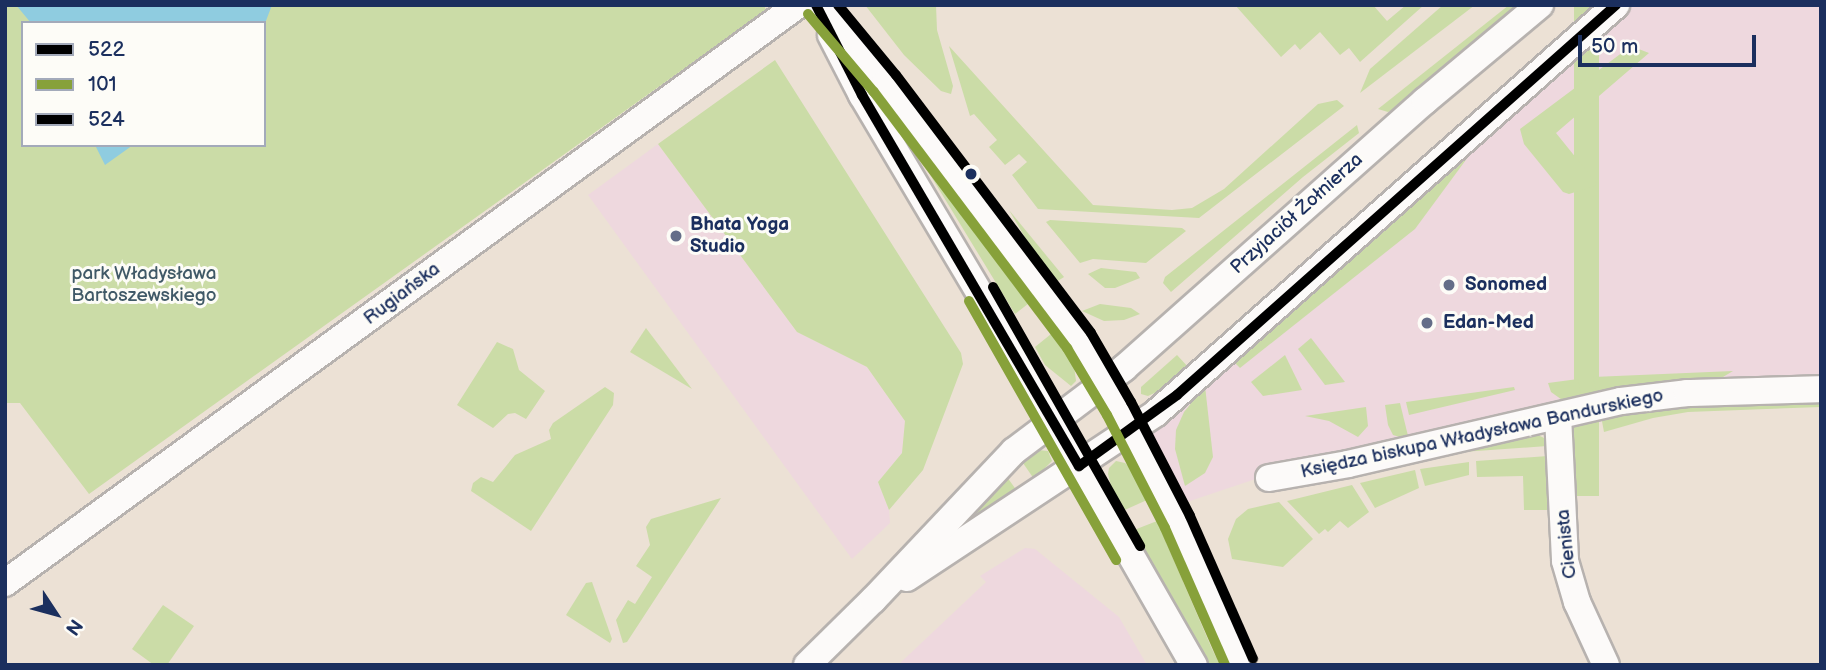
<!DOCTYPE html>
<meta charset="utf-8">
<style>
body{margin:0}
#map{position:relative;width:1826px;height:670px;overflow:hidden;background:#ece1d5;font-family:"Balsamiq Sans",sans-serif}
div>[style]{position:absolute}
.built>*{inset:0;background:#eed8de}
.green>*{inset:0;background:#cbdca7;transform-origin:0 0}
.water>*{inset:0;background:#8fcce0}
.roads{filter:drop-shadow(2px 0 #b7b2af) drop-shadow(-2px 0 #b7b2af) drop-shadow(0 2px #b7b2af) drop-shadow(0 -2px #b7b2af)}
.minor>*{height:26px;margin:-13px;padding:0 13px;transform-origin:13px;border-radius:13px;background:#fcfaf9}
.bus-1>*{height:10px;margin:-5px;padding:0 5px;transform-origin:5px;border-radius:5px;background:#000}
.bus-2>*{height:10px;margin:-5px;padding:0 5px;transform-origin:5px;border-radius:5px;background:#87a13a}
.bus-3>*{height:10px;margin:-5px;padding:0 5px;transform-origin:5px;border-radius:5px;background:#000}
.dots>*{width:19px;height:19px;translate:-50% -50%;box-sizing:border-box;border:4px solid #fdfcf7;border-radius:50%}
span{translate:-50% -50%;white-space:nowrap;text-align:center;line-height:1.15;-webkit-text-stroke:6px #fdfcf7;paint-order:stroke}
.street-label{font-size:19px;color:#1b2f5e}
.poi-label{font-size:19px;color:#1b2f5e;font-weight:700}
.left{translate:0 -50%;text-align:left}
.park-label{font-size:19px;color:#405967}
.frame{position:absolute;inset:0;border:7px solid #1b2f5e;pointer-events:none}
.legend{position:absolute;left:21px;top:21px;width:245px;height:126px;box-sizing:border-box;background:#fdfcf7;border:2px solid #a3aaba;margin:0;padding:9px 12px;list-style:none;font-size:21px;color:#1b2f5e}
.legend li{display:flex;align-items:center;gap:14px;height:35px}
.legend b{width:35px;border:2px solid #a3aaba}
.north{position:absolute;left:21px;top:579px;width:70px;height:70px;-webkit-text-stroke:5px #fdfcf7;paint-order:stroke;rotate:126deg;font-size:19px;font-weight:700;line-height:28px;text-align:center;color:#1b2f5e}
.north::after{content:'';display:block;margin:auto;width:24px;height:32px;background:#1b2f5e;clip-path:polygon(50% 0,100% 100%,50% 72%,0 100%)}
.scale{position:absolute;left:1578px;top:35px;width:178px;height:32px;box-sizing:border-box;border:4px solid #1b2f5e;border-top:0;padding-left:9px;font-size:21px;line-height:24px;white-space:nowrap;color:#1b2f5e;-webkit-text-stroke:5px #fdfcf7;paint-order:stroke}
</style>
<div id="map">
<div class="built">
<div style="clip-path:polygon(1628px 5px,1821px 5px,1821px 383px,1297px 465px,1178px 505px,1140px 434px)"></div>
<div style="clip-path:polygon(658px 144px,797px 332px,867px 367px,905px 421px,902px 453px,878px 482px,889px 510px,890px 523px,852px 559px,588px 195px)"></div>
<div style="clip-path:polygon(1025px 548px,1035px 549px,1119px 617px,1147px 665px,898px 665px,986px 582px,980px 576px)"></div>
</div>
<div class="green">
<div style="clip-path:polygon(evenodd,5px 5px,764px 5px,766px 10px,89px 494px,20px 403px,5px 403px,5px 5px,23px 23px,264px 23px,264px 145px,23px 145px,23px 23px)"></div>
<div style="clip-path:polygon(813px 5px,820px 5px,941px 181px,1033px 300px,1015px 314px,929px 173px)"></div>
<div style="clip-path:polygon(865px 5px,936px 5px,937px 30px,953px 86px,951px 94px,941px 91px,904px 55px)"></div>
<div style="clip-path:polygon(1235px 5px,1373px 5px,1387px 21px,1406px 5px,1424px 5px,1360px 62px,1349px 48px,1340px 55px,1320px 32px,1300px 50px,1295px 44px,1281px 57px)"></div>
<div style="clip-path:polygon(1443px 5px,1475px 5px,1360px 93px,1370px 69px)"></div>
<div style="clip-path:polygon(1509px 5px,1517px 5px,1417px 92px,1394px 109px,1388px 112px,1378px 109px)"></div>
<div style="left:1574px;top:5px;width:25px;height:491px"></div>
<div style="clip-path:polygon(949px 46px,1093px 205px,1172px 210px,1192px 208px,1224px 189px,1318px 104px,1337px 100px,1344px 106px,1199px 218px,1038px 209px,1012px 175px,1027px 162px,1019px 154px,1005px 165px,989px 147px,997px 140px,974px 114px,970px 116px)"></div>
<div style="clip-path:polygon(1631px 46px,1649px 53px,1556px 133px,1598px 185px,1569px 194px,1563px 192px,1524px 144px,1520px 129px)"></div>
<div style="clip-path:polygon(775px 60px,961px 353px,963px 364px,923px 470px,889px 510px,878px 482px,902px 453px,905px 421px,867px 367px,797px 332px,658px 144px)"></div>
<div style="clip-path:polygon(1357px 125px,1359px 133px,1303px 177px,1171px 292px,1163px 283px,1165px 277px)"></div>
<div style="clip-path:polygon(1471px 153px,1415px 229px,1240px 368px,1233px 361px)"></div>
<div style="clip-path:polygon(1009px 210px,1064px 277px,1053px 284px,1045px 272px)"></div>
<div style="clip-path:polygon(1050px 220px,1182px 228px,1186px 231px,1146px 263px,1093px 259px,1080px 263px,1046px 222px)"></div>
<div style="clip-path:polygon(1101px 268px,1136px 272px,1140px 278px,1115px 288px,1105px 288px,1088px 274px)"></div>
<div style="clip-path:polygon(1100px 304px,1131px 308px,1140px 314px,1124px 320px,1104px 321px,1082px 311px)"></div>
<div style="clip-path:polygon(646px 328px,692px 389px,630px 352px)"></div>
<div style="clip-path:polygon(1056px 330px,1074px 366px,1076px 381px,1071px 386px,1045px 365px,1035px 347px)"></div>
<div style="clip-path:polygon(1311px 338px,1345px 382px,1325px 385px,1298px 349px)"></div>
<div style="clip-path:polygon(497px 342px,513px 349px,519px 370px,545px 391px,526px 419px,515px 413px,508px 414px,493px 428px,457px 405px)"></div>
<div style="clip-path:polygon(1177px 355px,1189px 368px,1163px 389px,1148px 396px,1141px 394px,1141px 387px)"></div>
<div style="clip-path:polygon(1285px 355px,1302px 390px,1263px 396px,1251px 382px)"></div>
<div style="clip-path:polygon(1733px 371px,1718px 380px,1597px 395px,1593px 377px)"></div>
<div style="clip-path:polygon(1578px 379px,1582px 399px,1565px 402px,1551px 392px,1548px 383px)"></div>
<div style="clip-path:polygon(1205px 386px,1213px 457px,1205px 473px,1185px 486px,1175px 449px,1176px 430px,1184px 412px)"></div>
<div style="clip-path:polygon(605px 387px,614px 393px,613px 405px,531px 531px,471px 491px,473px 483px,481px 477px,493px 482px,515px 455px,551px 439px,549px 430px,553px 423px)"></div>
<div style="clip-path:polygon(1514px 387px,1515px 390px,1409px 415px,1406px 402px)"></div>
<div style="clip-path:polygon(1821px 400px,1821px 407px,1688px 412px,1653px 418px,1604px 432px,1601px 416px,1644px 408px)"></div>
<div style="clip-path:polygon(1400px 403px,1409px 440px,1393px 435px,1388px 425px,1385px 405px)"></div>
<div style="clip-path:polygon(1366px 407px,1368px 426px,1358px 437px,1329px 421px,1305px 416px)"></div>
<div style="clip-path:polygon(1536px 434px,1548px 440px,1547px 446px,1448px 453px)"></div>
<div style="clip-path:polygon(1038px 450px,1048px 451px,1052px 461px,1034px 479px,1023px 463px)"></div>
<div style="clip-path:polygon(1548px 456px,1548px 510px,1524px 510px,1523px 476px,1477px 477px,1476px 461px)"></div>
<div style="clip-path:polygon(1116px 461px,1125px 463px,1134px 471px,1147px 500px,1118px 513px,1108px 474px,1109px 468px)"></div>
<div style="clip-path:polygon(1469px 462px,1469px 475px,1425px 486px,1420px 469px)"></div>
<div style="clip-path:polygon(1415px 470px,1419px 488px,1375px 508px,1360px 483px)"></div>
<div style="clip-path:polygon(1007px 477px,1017px 491px,947px 537px)"></div>
<div style="clip-path:polygon(1352px 485px,1369px 512px,1348px 528px,1340px 521px,1328px 532px,1325px 529px,1319px 534px,1287px 501px)"></div>
<div style="clip-path:polygon(721px 498px,627px 642px,623px 643px,616px 620px,628px 600px,635px 604px,652px 577px,636px 566px,650px 545px,646px 527px,651px 519px)"></div>
<div style="clip-path:polygon(1279px 502px,1313px 539px,1283px 567px,1232px 559px,1228px 539px,1236px 519px,1248px 509px)"></div>
<div style="clip-path:polygon(1157px 521px,1212px 649px,1220px 665px,1209px 665px,1129px 532px)"></div>
<div style="clip-path:polygon(592px 582px,612px 639px,610px 643px,566px 615px,586px 583px)"></div>
<div style="clip-path:polygon(163px 605px,194px 626px,167px 665px,154px 665px,132px 649px)"></div>
</div>
<div class="water">
<div style="clip-path:polygon(16px 5px,272px 5px,264px 26px,264px 23px,31px 23px)"></div>
<div style="clip-path:polygon(95px 145px,133px 145px,105px 165px)"></div>
</div>
<div class="roads">
<div class="minor">
<div style="left:819px;top:5px;width:102px;rotate:49.8deg"></div>
<div style="left:885px;top:83px;width:322px;rotate:53deg"></div>
<div style="left:1079px;top:340px;width:79px;rotate:59.5deg"></div>
<div style="left:1119px;top:408px;width:128px;rotate:62.6deg"></div>
<div style="left:1178px;top:522px;width:156px;rotate:66.6deg"></div>
<div style="left:831px;top:35px;width:68px;rotate:62.7deg"></div>
<div style="left:862px;top:95px;width:276px;rotate:59.3deg"></div>
<div style="left:1003px;top:332px;width:384px;rotate:60.2deg"></div>
<div style="left:1558px;top:416px;width:145px;rotate:87.2deg"></div>
<div style="left:1565px;top:561px;width:43px;rotate:73.7deg"></div>
<div style="left:1577px;top:602px;width:69px;rotate:65.3deg"></div>
<div style="left:1269px;top:478px;width:80px;rotate:-10deg"></div>
<div style="left:1348px;top:464px;width:280px;rotate:-13deg"></div>
<div style="left:1621px;top:401px;width:66px;rotate:-6.9deg"></div>
<div style="left:1687px;top:393px;width:134px;rotate:-1.7deg"></div>
<div style="left:907px;top:578px;width:299px;rotate:-33.5deg"></div>
<div style="left:1156px;top:413px;width:615px;rotate:-41.57deg"></div>
<div style="left:5px;top:583px;width:981px;rotate:-36.09deg"></div>
<div style="left:807px;top:665px;width:93px;rotate:-44.6deg"></div>
<div style="left:873px;top:600px;width:205px;rotate:-46.6deg"></div>
<div style="left:1014px;top:451px;width:138px;rotate:-37deg"></div>
<div style="left:1124px;top:368px;width:402px;rotate:-41.6deg"></div>
<div style="left:1425px;top:101px;width:150px;rotate:-39.9deg"></div>
</div>
</div>
<div class="bus-1">
<div style="left:816px;top:5px;width:101px;rotate:62.9deg"></div>
<div style="left:862px;top:95px;width:430px;rotate:59.7deg"></div>
<div style="left:1079px;top:466px;width:121px;rotate:-35.9deg"></div>
<div style="left:1177px;top:395px;width:587px;rotate:-41.62deg"></div>
</div>
<div class="bus-2">
<div style="left:808px;top:14px;width:102px;rotate:49.8deg"></div>
<div style="left:874px;top:92px;width:321px;rotate:53deg"></div>
<div style="left:1067px;top:348px;width:78px;rotate:59.2deg"></div>
<div style="left:1107px;top:415px;width:127px;rotate:62.8deg"></div>
<div style="left:1165px;top:528px;width:150px;rotate:66.3deg"></div>
<div style="left:969px;top:301px;width:298px;rotate:60.4deg"></div>
</div>
<div class="bus-3">
<div style="left:838px;top:5px;width:91px;rotate:50.4deg"></div>
<div style="left:896px;top:75px;width:323px;rotate:52.9deg"></div>
<div style="left:1091px;top:333px;width:80px;rotate:59.9deg"></div>
<div style="left:1131px;top:402px;width:128px;rotate:62.6deg"></div>
<div style="left:1190px;top:516px;width:156px;rotate:66.2deg"></div>
<div style="left:993px;top:287px;width:298px;rotate:60.4deg"></div>
</div>
<div class="dots">
<div style="left:971px;top:174px;background:#1b2f5e"></div>
<div style="left:676px;top:236px;background:#646d88"></div>
<div style="left:1449px;top:285px;background:#646d88"></div>
<div style="left:1427px;top:323px;background:#646d88"></div>
</div>
<div class="street-label">
<span style="left:1297px;top:214px;rotate:-42deg">Przyjaciół Żołnierza</span>
<span style="left:402px;top:294px;rotate:-37deg">Rugiańska</span>
<span style="left:1482px;top:434px;rotate:-12deg">Księdza biskupa Władysława Bandurskiego</span>
<span style="left:1567px;top:544px;rotate:-96deg">Cienista</span>
</div>
<div class="poi-label">
<span class="left" style="left:690px;top:236px">Bhata Yoga<br>Studio</span>
<span class="left" style="left:1465px;top:285px">Sonomed</span>
<span class="left" style="left:1443px;top:323px">Edan-Med</span>
</div>
<div class="park-label">
<span style="left:144px;top:285px">park Władysława<br>Bartoszewskiego</span>
</div>
<div class="frame"></div>
<ul class="legend">
<li><b style="height:9px;background:#000"></b>522</li>
<li><b style="height:9px;background:#87a13a"></b>101</li>
<li><b style="height:9px;background:#000"></b>524</li>
</ul>
<div class="north">N</div>
<div class="scale">50 m</div>
</div>
